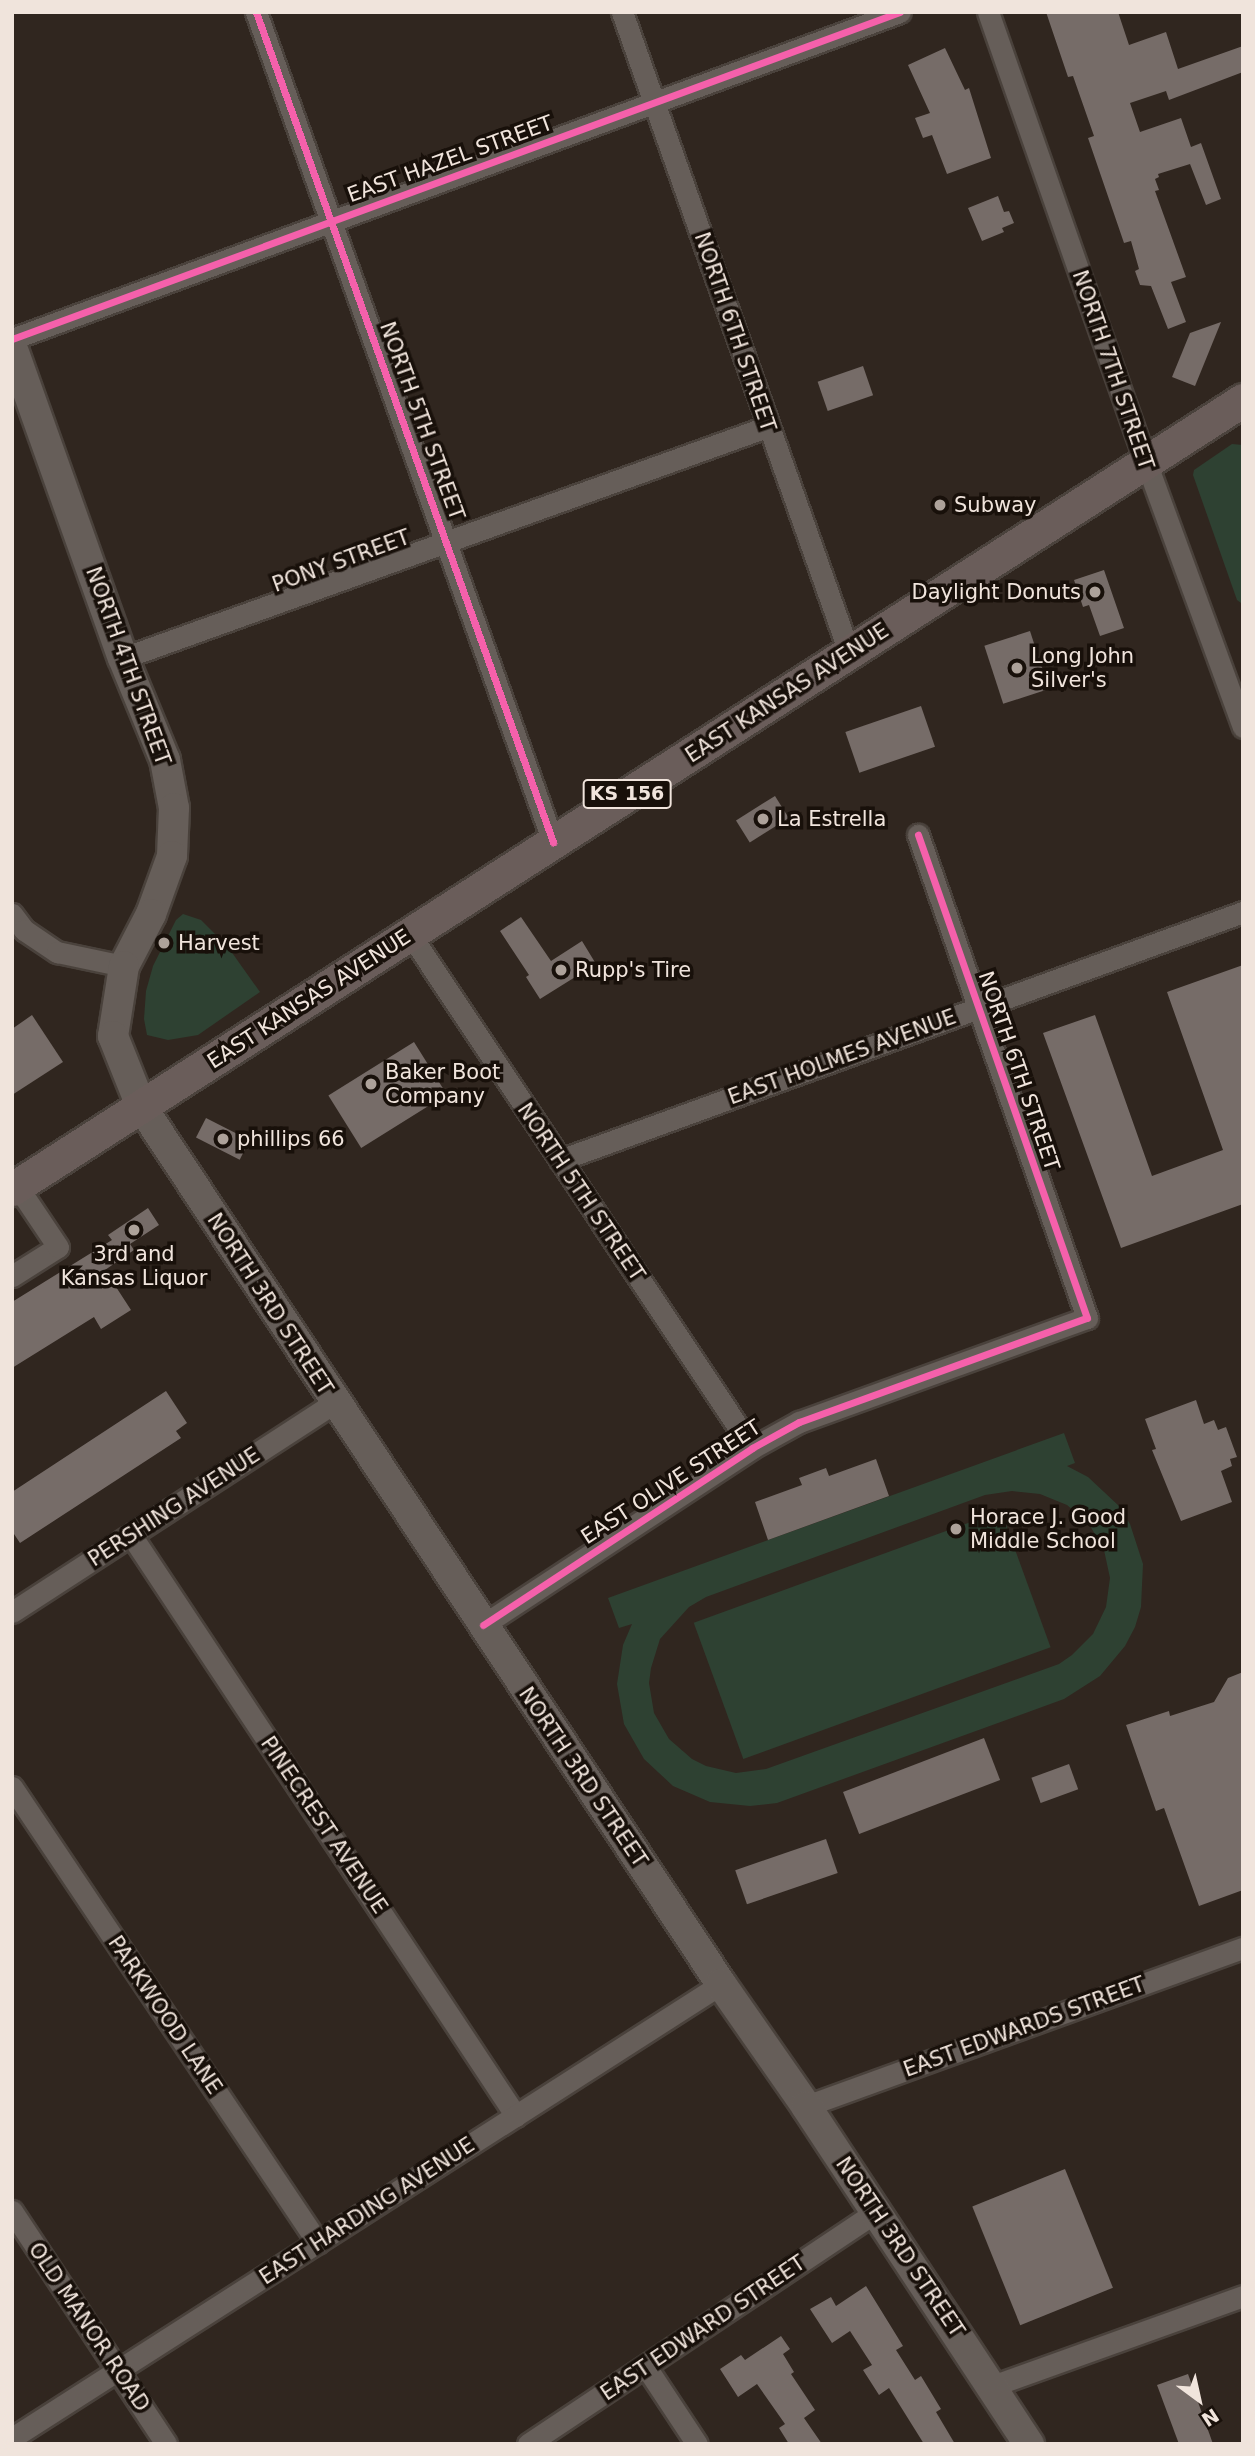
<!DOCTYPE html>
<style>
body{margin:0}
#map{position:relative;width:1255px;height:2456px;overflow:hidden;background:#30261f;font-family:"DejaVu Sans",sans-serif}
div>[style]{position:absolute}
.green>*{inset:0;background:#2e4132;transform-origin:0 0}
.building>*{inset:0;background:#766c68;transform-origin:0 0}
.roads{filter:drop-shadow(2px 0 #4a423c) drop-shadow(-2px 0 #4a423c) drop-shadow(0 2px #4a423c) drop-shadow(0 -2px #4a423c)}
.minor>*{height:21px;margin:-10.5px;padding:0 10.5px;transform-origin:10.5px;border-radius:10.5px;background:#665e59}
.secondary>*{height:30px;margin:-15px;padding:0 15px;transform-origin:15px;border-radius:15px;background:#665e59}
.primary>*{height:33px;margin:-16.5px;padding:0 16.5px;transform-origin:16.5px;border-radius:16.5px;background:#6a5d5a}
.cycleway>*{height:7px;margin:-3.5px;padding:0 3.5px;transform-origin:3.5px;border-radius:3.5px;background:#f560ab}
.dots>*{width:19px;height:19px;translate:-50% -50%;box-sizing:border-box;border:4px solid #18100a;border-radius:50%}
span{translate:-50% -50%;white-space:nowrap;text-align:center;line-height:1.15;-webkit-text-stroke:7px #18100a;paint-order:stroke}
.shield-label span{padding:2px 5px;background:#18100a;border:2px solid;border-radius:5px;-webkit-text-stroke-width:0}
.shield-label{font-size:19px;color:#f0e4dc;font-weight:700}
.street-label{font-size:21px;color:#f0e4dc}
.poi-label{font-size:21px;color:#f0e4dc}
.left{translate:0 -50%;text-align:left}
.right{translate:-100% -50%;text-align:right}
.frame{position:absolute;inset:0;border:14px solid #f0e4dc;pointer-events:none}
.north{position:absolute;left:1164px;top:2365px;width:70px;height:70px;-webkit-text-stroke:5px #18100a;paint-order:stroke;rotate:147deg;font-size:19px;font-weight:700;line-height:28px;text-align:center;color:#f0e4dc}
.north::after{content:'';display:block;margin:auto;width:24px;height:32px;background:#f0e4dc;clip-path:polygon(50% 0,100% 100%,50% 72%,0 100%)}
</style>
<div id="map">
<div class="green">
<div style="clip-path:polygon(1232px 444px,1243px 445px,1241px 603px,1237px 600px,1193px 475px,1194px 470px)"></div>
<div style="clip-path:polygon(183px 914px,201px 920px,228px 947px,260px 992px,198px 1035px,168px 1040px,147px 1035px,144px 1019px,146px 991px,153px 966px,176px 920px)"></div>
<div style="clip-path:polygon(evenodd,1064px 1433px,1075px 1463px,1067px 1466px,1088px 1477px,1119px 1506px,1130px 1524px,1143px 1564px,1141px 1607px,1135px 1627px,1125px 1646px,1100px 1676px,1064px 1699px,777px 1803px,750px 1806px,710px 1802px,673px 1786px,644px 1759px,624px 1724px,617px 1684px,623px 1645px,632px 1624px,619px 1628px,608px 1598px,1064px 1433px,1012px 1491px,1040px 1494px,1067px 1505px,1089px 1524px,1104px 1550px,1110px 1578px,1106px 1607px,1093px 1634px,1072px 1655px,1059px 1664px,766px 1769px,736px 1773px,706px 1766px,692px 1759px,669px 1739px,654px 1713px,649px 1683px,651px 1668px,660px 1639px,689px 1607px,706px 1597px,985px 1495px,1012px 1491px)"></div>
<div style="left:1001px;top:1511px;width:145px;height:327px;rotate:70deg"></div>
</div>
<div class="building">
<div style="clip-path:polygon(1046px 12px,1118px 12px,1129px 45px,1166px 32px,1178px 69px,1243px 46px,1243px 72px,1169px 100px,1166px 91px,1130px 103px,1140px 132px,1181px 118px,1191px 147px,1201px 143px,1221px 199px,1206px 205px,1190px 164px,1158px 174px,1159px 177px,1155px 179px,1159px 190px,1155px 191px,1186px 277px,1171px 282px,1186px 322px,1168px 329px,1151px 286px,1140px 285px,1135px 271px,1139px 269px,1131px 241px,1124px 243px,1088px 138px,1094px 136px,1073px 76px,1068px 77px)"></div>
<div style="clip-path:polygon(945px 48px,965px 90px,969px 88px,991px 158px,947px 174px,932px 135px,923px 138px,915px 118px,930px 113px,908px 65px)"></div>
<div style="clip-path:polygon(998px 196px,1004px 212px,1009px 211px,1014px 223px,1002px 228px,1004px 232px,982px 241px,968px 208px)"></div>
<div style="clip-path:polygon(1221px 322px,1195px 386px,1172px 377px,1190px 333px)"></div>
<div style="left:863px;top:366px;width:31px;height:48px;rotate:71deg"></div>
<div style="clip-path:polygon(1104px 570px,1124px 628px,1100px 636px,1089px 605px,1083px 607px,1074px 580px)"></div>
<div style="left:1030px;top:631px;width:61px;height:48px;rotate:72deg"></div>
<div style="left:921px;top:706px;width:43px;height:80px;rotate:71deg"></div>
<div style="left:775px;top:796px;width:26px;height:46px;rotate:58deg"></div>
<div style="clip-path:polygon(521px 917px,551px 961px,582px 941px,596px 964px,540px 999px,526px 977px,529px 975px,500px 931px)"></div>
<div style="clip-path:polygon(1243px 965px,1243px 1204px,1121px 1248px,1043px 1033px,1095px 1015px,1152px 1176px,1223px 1150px,1167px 992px)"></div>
<div style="clip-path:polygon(32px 1015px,63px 1062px,12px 1095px,12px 1029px)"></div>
<div style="left:414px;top:1042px;width:62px;height:101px;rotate:58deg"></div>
<div style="left:206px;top:1118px;width:49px;height:22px;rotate:27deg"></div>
<div style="clip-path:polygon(148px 1208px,159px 1225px,130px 1244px,134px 1250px,105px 1270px,131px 1310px,101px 1329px,94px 1317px,12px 1368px,12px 1302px,112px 1240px,108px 1235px)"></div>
<div style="clip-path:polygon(166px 1391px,187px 1423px,176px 1431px,181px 1438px,20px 1543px,12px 1531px,12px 1492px)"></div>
<div style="clip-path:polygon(1196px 1400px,1204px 1424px,1214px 1420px,1218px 1430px,1226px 1427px,1237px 1457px,1230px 1459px,1232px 1466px,1221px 1471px,1232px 1502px,1181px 1521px,1152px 1450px,1156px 1449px,1145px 1419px)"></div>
<div style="clip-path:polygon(876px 1459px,889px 1496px,768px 1540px,755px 1502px,802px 1485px,799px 1478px,826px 1468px,829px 1476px)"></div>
<div style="clip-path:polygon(1243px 1672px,1243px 1890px,1199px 1906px,1164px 1808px,1156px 1811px,1126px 1725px,1169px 1711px,1170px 1716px,1214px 1702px,1228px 1678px)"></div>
<div style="left:984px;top:1738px;width:45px;height:151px;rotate:69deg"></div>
<div style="left:1069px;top:1764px;width:27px;height:40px;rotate:70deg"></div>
<div style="left:826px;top:1839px;width:36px;height:96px;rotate:71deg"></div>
<div style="left:1065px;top:2169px;width:128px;height:100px;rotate:68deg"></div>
<div style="clip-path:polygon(866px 2286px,903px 2346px,896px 2350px,915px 2380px,921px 2376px,941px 2409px,936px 2412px,955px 2444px,924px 2444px,889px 2388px,879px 2395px,863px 2370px,872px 2365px,850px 2331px,832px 2343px,810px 2309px,831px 2297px,836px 2306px)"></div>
<div style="clip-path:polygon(781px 2336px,790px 2349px,783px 2354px,794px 2372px,791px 2374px,815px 2410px,804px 2418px,822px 2444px,789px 2444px,779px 2428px,785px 2424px,757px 2384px,738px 2397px,720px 2369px,741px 2355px,745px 2360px)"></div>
<div style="clip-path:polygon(1188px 2374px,1213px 2444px,1179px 2444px,1157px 2385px)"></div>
</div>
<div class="roads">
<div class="minor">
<div style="left:256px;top:12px;width:882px;rotate:70.31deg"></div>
<div style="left:622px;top:12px;width:679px;rotate:70.47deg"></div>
<div style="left:988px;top:12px;width:477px;rotate:70.7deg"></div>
<div style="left:1146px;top:462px;width:282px;rotate:69.9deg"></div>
<div style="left:12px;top:339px;width:946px;rotate:-20.22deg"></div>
<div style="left:123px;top:658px;width:686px;rotate:-19.75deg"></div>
<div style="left:12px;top:914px;width:20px;rotate:53deg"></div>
<div style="left:24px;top:930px;width:40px;rotate:34deg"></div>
<div style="left:57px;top:952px;width:68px;rotate:11.8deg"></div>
<div style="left:410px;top:934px;width:617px;rotate:56.36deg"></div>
<div style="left:560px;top:1160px;width:727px;rotate:-19.96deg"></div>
<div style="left:12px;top:1276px;width:54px;rotate:-32.2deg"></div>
<div style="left:58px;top:1247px;width:73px;rotate:-123.9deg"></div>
<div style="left:131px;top:1535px;width:697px;rotate:56.47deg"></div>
<div style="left:12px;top:1612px;width:385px;rotate:-33deg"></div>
<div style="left:483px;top:1625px;width:322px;rotate:-33.3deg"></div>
<div style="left:752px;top:1448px;width:54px;rotate:-29deg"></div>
<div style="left:799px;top:1422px;width:306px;rotate:-19.9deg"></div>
<div style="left:1087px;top:1318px;width:512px;rotate:-109.28deg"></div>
<div style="left:12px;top:1787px;width:549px;rotate:56.14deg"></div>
<div style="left:806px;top:2106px;width:465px;rotate:-19.9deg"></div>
<div style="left:12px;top:2211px;width:279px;rotate:56.5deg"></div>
<div style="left:646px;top:2367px;width:92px;rotate:56.5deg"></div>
<div style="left:992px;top:2386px;width:267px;rotate:-19.7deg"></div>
<div style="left:12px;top:2438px;width:842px;rotate:-32.63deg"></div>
<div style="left:528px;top:2444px;width:418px;rotate:-33.7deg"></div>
</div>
<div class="secondary">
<div style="left:12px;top:347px;width:330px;rotate:70.4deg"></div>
<div style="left:123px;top:658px;width:110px;rotate:67.6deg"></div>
<div style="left:165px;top:760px;width:49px;rotate:79.4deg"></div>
<div style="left:174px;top:808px;width:48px;rotate:92.4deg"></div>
<div style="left:172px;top:856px;width:62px;rotate:109.9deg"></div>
<div style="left:151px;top:914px;width:59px;rotate:117.4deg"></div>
<div style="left:124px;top:966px;width:71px;rotate:98.9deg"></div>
<div style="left:113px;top:1036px;width:75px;rotate:68.2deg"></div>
<div style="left:141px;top:1106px;width:1052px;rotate:56.55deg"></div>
<div style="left:721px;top:1984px;width:149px;rotate:55.1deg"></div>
<div style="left:806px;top:2106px;width:405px;rotate:56.6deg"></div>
</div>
<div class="primary">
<div style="left:12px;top:1189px;width:1462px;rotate:-32.66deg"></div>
</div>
</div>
<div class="cycleway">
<div style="left:256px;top:12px;width:882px;rotate:70.31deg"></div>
<div style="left:12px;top:339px;width:946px;rotate:-20.22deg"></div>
<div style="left:483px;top:1625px;width:322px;rotate:-33.3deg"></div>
<div style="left:752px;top:1448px;width:54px;rotate:-29deg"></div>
<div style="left:799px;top:1422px;width:306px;rotate:-19.9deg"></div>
<div style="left:1087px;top:1318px;width:512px;rotate:-109.28deg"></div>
</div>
<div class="dots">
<div style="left:940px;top:505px;background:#ada29a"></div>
<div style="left:1095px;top:592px;background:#ada29a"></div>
<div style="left:1017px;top:668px;background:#ada29a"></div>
<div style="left:763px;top:819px;background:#ada29a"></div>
<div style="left:164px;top:943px;background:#ada29a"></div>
<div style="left:561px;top:970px;background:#ada29a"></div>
<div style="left:371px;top:1084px;background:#ada29a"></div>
<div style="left:223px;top:1139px;background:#ada29a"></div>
<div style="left:134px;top:1230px;background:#ada29a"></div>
<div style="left:956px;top:1529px;background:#ada29a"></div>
</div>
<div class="shield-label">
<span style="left:627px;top:794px">KS 156</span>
</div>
<div class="street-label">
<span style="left:450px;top:159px;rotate:-20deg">EAST HAZEL STREET</span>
<span style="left:735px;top:332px;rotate:71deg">NORTH 6TH STREET</span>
<span style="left:1113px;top:370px;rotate:71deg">NORTH 7TH STREET</span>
<span style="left:422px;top:421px;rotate:70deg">NORTH 5TH STREET</span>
<span style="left:341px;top:561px;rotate:-20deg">PONY STREET</span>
<span style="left:128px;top:666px;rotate:70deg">NORTH 4TH STREET</span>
<span style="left:787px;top:693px;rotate:-33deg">EAST KANSAS AVENUE</span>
<span style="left:309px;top:999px;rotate:-33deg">EAST KANSAS AVENUE</span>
<span style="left:842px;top:1057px;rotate:-20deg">EAST HOLMES AVENUE</span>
<span style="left:1019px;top:1071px;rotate:71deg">NORTH 6TH STREET</span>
<span style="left:581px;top:1192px;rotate:56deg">NORTH 5TH STREET</span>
<span style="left:270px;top:1304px;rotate:57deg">NORTH 3RD STREET</span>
<span style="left:671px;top:1482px;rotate:-33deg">EAST OLIVE STREET</span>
<span style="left:174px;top:1507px;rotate:-33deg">PERSHING AVENUE</span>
<span style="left:583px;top:1777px;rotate:56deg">NORTH 3RD STREET</span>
<span style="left:324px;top:1825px;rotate:56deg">PINECREST AVENUE</span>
<span style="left:165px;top:2015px;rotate:56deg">PARKWOOD LANE</span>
<span style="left:1024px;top:2027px;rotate:-20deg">EAST EDWARDS STREET</span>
<span style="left:367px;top:2211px;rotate:-33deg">EAST HARDING AVENUE</span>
<span style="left:900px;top:2247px;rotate:56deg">NORTH 3RD STREET</span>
<span style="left:89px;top:2327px;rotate:56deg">OLD MANOR ROAD</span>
<span style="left:703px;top:2328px;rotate:-34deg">EAST EDWARD STREET</span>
</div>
<div class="poi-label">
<span class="left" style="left:954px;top:505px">Subway</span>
<span class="right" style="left:1081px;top:592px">Daylight Donuts</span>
<span class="left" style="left:1031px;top:668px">Long John<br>Silver's</span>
<span class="left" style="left:777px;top:819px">La Estrella</span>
<span class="left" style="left:178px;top:943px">Harvest</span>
<span class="left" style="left:575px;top:970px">Rupp's Tire</span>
<span class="left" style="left:385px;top:1084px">Baker Boot<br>Company</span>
<span class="left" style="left:237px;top:1139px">phillips 66</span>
<span style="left:134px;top:1266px">3rd and<br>Kansas Liquor</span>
<span class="left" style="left:970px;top:1529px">Horace J. Good<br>Middle School</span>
</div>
<div class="frame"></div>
<div class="north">N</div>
</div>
